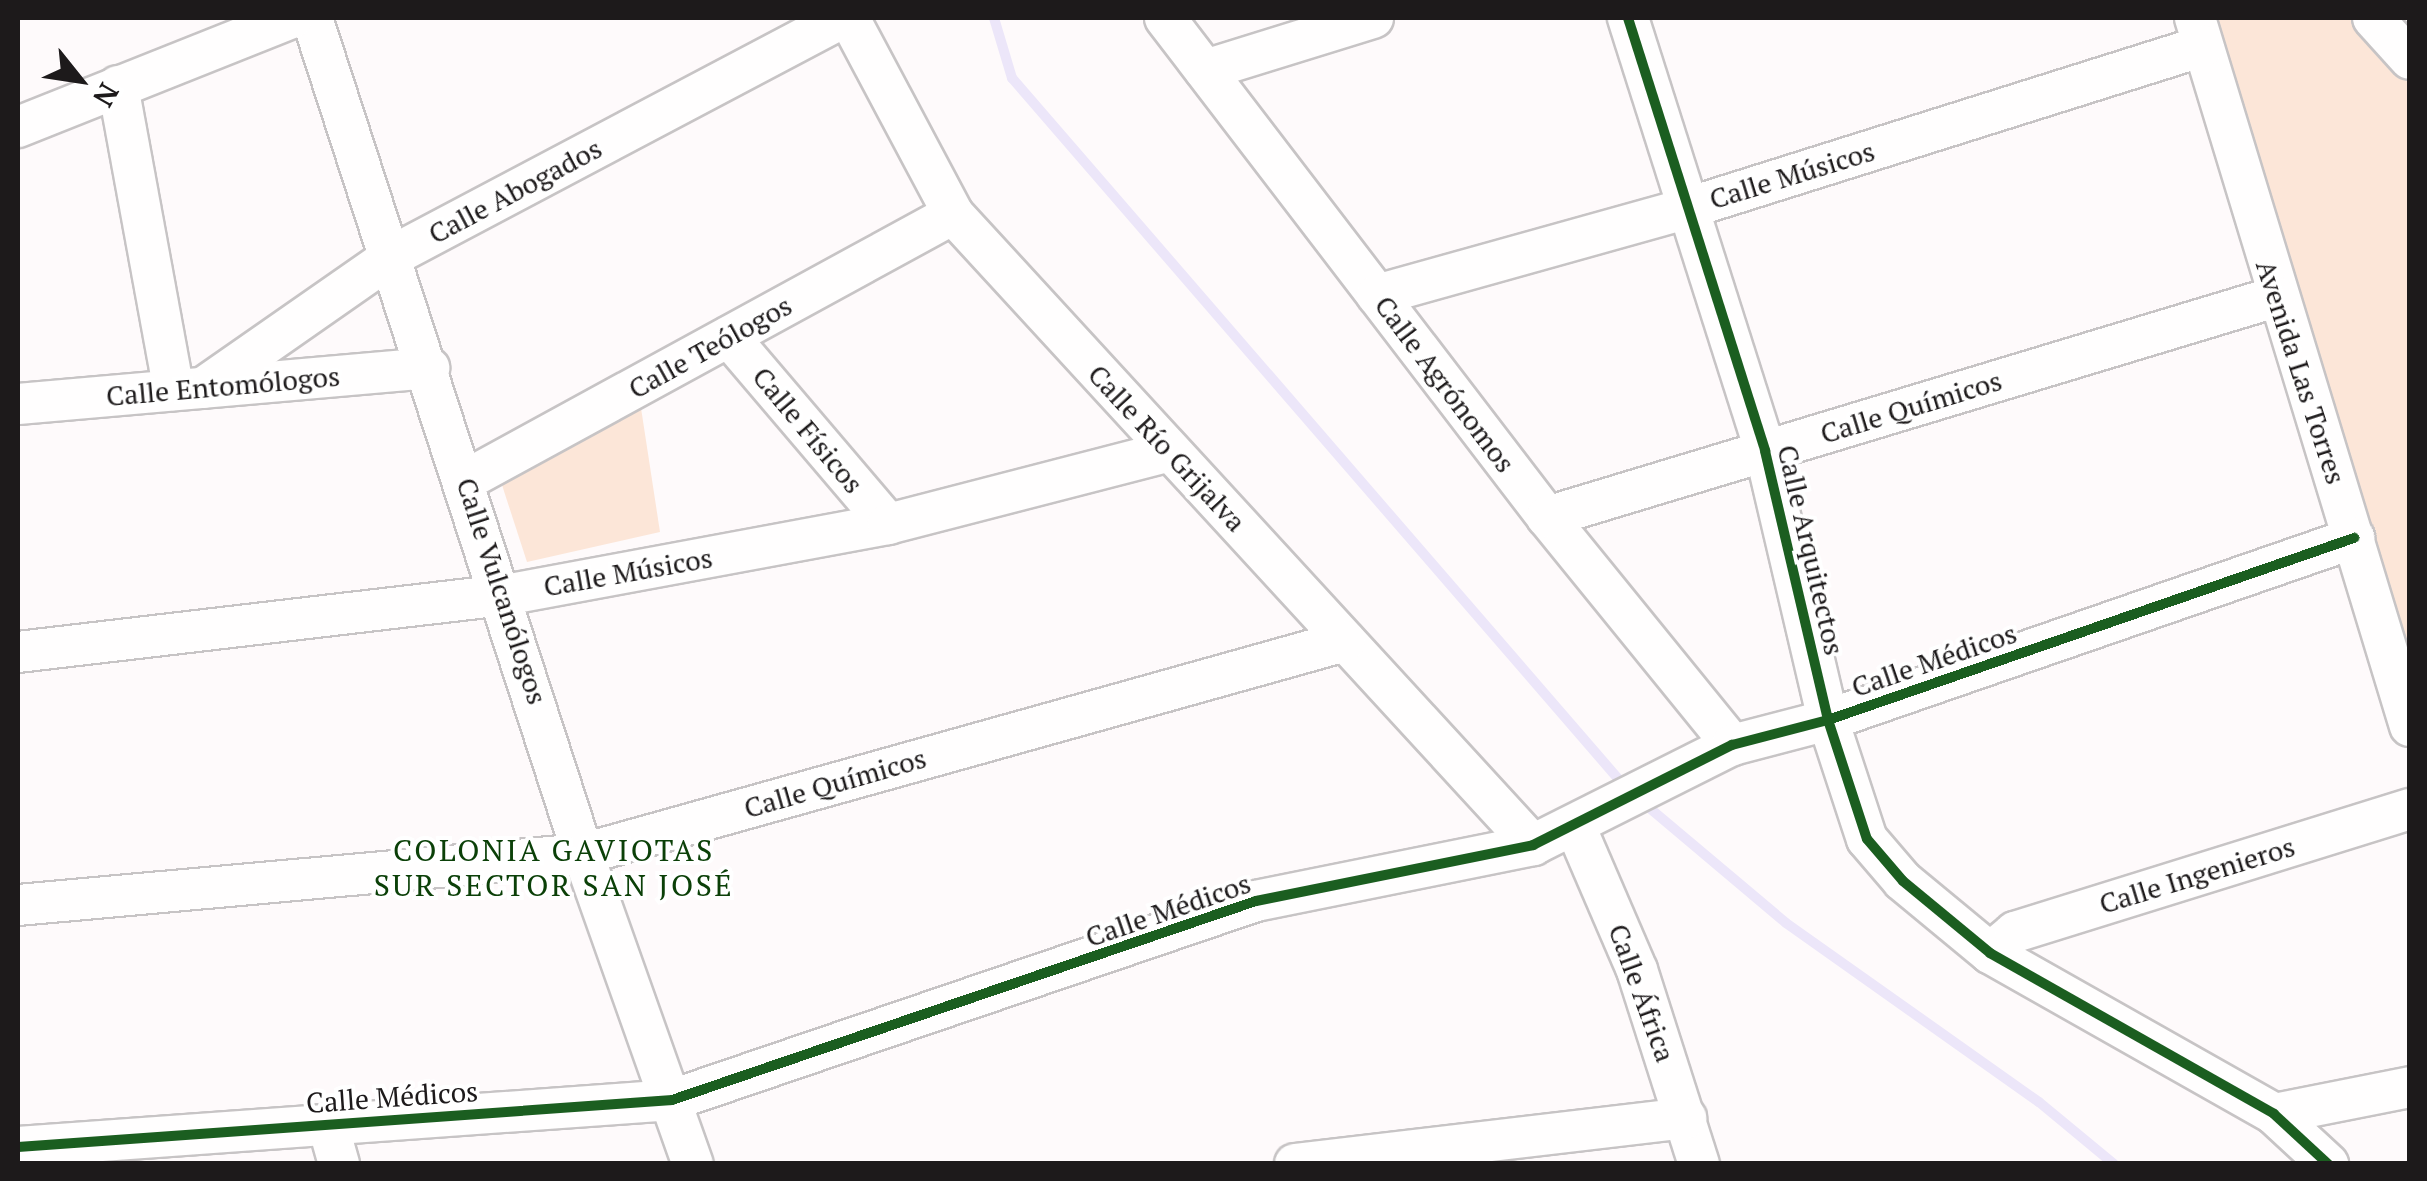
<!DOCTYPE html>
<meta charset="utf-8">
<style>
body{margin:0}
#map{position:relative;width:2427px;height:1181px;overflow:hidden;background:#fefafb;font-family:"PT Serif",serif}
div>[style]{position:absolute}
.green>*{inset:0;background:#fce6d8}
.stream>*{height:10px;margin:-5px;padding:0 5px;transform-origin:5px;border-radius:5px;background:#ece6f9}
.roads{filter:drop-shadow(2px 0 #c7c4c5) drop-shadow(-2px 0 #c7c4c5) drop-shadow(0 2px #c7c4c5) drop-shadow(0 -2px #c7c4c5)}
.minor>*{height:40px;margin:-20px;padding:0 20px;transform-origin:20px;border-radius:20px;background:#fffefe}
.cycleway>*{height:10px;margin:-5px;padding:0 5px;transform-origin:5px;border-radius:5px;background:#1b5e20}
span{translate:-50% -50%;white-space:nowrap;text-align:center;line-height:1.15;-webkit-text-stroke:8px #fff;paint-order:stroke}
.street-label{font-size:28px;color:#1d1a1b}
.neighbourhood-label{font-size:30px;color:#0b4008;letter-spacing:2.5px}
.frame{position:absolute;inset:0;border:20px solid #1d1a1b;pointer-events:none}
.north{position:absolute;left:30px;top:30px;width:100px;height:100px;-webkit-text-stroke:8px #fff;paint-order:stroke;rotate:120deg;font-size:28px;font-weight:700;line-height:40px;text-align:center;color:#1d1a1b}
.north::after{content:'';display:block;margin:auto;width:35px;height:45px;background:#1d1a1b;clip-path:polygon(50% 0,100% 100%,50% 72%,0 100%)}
</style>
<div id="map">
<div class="green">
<div style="clip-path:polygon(2202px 18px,2354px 18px,2409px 84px,2409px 696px)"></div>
<div style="clip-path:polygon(641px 408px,660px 532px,527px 562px,502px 485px)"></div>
</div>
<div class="stream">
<div style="left:994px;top:18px;width:63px;rotate:73.3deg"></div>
<div style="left:1012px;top:78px;width:940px;rotate:49.14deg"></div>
<div style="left:1640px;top:800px;width:191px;rotate:40.1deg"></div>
<div style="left:1786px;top:923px;width:310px;rotate:35.3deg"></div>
<div style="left:2039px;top:1102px;width:97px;rotate:39.6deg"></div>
</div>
<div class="roads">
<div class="minor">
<div style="left:312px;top:18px;width:879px;rotate:72.04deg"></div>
<div style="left:583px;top:854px;width:329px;rotate:70.5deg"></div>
<div style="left:849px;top:18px;width:222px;rotate:62deg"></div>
<div style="left:953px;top:214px;width:857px;rotate:47.41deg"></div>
<div style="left:1165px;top:18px;width:628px;rotate:52.56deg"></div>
<div style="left:1547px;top:517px;width:294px;rotate:50.9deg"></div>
<div style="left:1628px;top:18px;width:454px;rotate:72.4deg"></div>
<div style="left:1765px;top:451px;width:276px;rotate:76.8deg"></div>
<div style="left:1828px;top:720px;width:125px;rotate:71.9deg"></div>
<div style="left:1867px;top:839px;width:55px;rotate:49.4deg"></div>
<div style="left:1903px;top:881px;width:113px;rotate:39.6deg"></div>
<div style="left:1990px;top:953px;width:326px;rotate:29.5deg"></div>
<div style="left:2274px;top:1114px;width:74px;rotate:42.8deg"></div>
<div style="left:2195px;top:18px;width:740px;rotate:73.11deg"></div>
<div style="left:2373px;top:18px;width:55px;rotate:47.9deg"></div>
<div style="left:1205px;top:70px;width:176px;rotate:-17.2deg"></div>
<div style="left:118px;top:86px;width:309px;rotate:79.6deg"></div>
<div style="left:18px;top:127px;width:295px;rotate:-21.7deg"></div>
<div style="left:1377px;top:295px;width:323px;rotate:-15.6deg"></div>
<div style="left:1688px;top:208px;width:540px;rotate:-17.46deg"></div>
<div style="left:729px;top:337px;width:245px;rotate:49.6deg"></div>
<div style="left:203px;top:388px;width:231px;rotate:-34.9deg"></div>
<div style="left:392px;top:256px;width:509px;rotate:-27.87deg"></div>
<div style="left:18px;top:404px;width:413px;rotate:-5deg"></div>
<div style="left:466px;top:480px;width:555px;rotate:-28.64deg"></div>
<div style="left:1547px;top:517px;width:761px;rotate:-16.81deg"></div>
<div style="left:18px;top:652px;width:490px;rotate:-6.7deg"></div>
<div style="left:505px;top:595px;width:390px;rotate:-10.5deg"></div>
<div style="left:888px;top:524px;width:291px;rotate:-14.5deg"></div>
<div style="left:1575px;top:826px;width:157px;rotate:66.7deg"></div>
<div style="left:1637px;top:970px;width:204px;rotate:72.3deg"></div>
<div style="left:18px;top:905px;width:567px;rotate:-5.16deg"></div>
<div style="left:583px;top:854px;width:791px;rotate:-15.62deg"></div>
<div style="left:1990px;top:953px;width:33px;rotate:-40deg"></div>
<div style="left:2015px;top:932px;width:414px;rotate:-17.3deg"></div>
<div style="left:2274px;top:1114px;width:139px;rotate:-11.2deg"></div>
<div style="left:328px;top:1125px;width:41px;rotate:74.2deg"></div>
<div style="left:18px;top:1147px;width:656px;rotate:-4.11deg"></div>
<div style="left:672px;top:1100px;width:617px;rotate:-18.82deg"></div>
<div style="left:1256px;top:901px;width:283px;rotate:-11.4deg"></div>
<div style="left:1533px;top:845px;width:223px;rotate:-26.7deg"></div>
<div style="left:1732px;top:745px;width:99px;rotate:-14.6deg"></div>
<div style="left:1828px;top:720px;width:557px;rotate:-19.09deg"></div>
<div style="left:1295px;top:1164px;width:394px;rotate:-6.7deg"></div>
</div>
</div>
<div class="cycleway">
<div style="left:1628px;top:18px;width:454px;rotate:72.4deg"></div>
<div style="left:1765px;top:451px;width:276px;rotate:76.8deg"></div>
<div style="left:1828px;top:720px;width:125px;rotate:71.9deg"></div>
<div style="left:1867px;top:839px;width:55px;rotate:49.4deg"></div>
<div style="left:1903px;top:881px;width:113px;rotate:39.6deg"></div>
<div style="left:1990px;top:953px;width:326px;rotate:29.5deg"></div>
<div style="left:2274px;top:1114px;width:74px;rotate:42.8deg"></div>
<div style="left:18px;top:1147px;width:656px;rotate:-4.11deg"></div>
<div style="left:672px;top:1100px;width:617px;rotate:-18.82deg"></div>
<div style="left:1256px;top:901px;width:283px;rotate:-11.4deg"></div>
<div style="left:1533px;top:845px;width:223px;rotate:-26.7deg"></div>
<div style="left:1732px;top:745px;width:99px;rotate:-14.6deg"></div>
<div style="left:1828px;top:720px;width:557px;rotate:-19.09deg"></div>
</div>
<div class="street-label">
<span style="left:1792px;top:175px;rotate:-17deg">Calle Músicos</span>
<span style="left:515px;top:191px;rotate:-28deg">Calle Abogados</span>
<span style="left:710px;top:347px;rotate:-29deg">Calle Teólogos</span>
<span style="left:2301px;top:372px;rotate:72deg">Avenida Las Torres</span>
<span style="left:1445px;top:384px;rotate:53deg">Calle Agrónomos</span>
<span style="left:223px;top:386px;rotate:-5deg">Calle Entomólogos</span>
<span style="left:1911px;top:407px;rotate:-17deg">Calle Químicos</span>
<span style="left:808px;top:430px;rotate:50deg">Calle Físicos</span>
<span style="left:1167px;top:448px;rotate:47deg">Calle Río Grijalva</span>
<span style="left:1811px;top:550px;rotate:77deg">Calle Arquitectos</span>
<span style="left:628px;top:572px;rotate:-10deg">Calle Músicos</span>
<span style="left:502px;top:591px;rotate:72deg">Calle Vulcanólogos</span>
<span style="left:1934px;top:660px;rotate:-19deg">Calle Médicos</span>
<span style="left:835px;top:783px;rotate:-16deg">Calle Químicos</span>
<span style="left:2197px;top:875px;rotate:-17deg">Calle Ingenieros</span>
<span style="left:1168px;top:910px;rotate:-19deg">Calle Médicos</span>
<span style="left:1642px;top:993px;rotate:70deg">Calle África</span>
<span style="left:392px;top:1097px;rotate:-4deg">Calle Médicos</span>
</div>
<div class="neighbourhood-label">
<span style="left:554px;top:867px">COLONIA GAVIOTAS<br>SUR SECTOR SAN JOSÉ</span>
</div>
<div class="frame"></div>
<div class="north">N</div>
</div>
